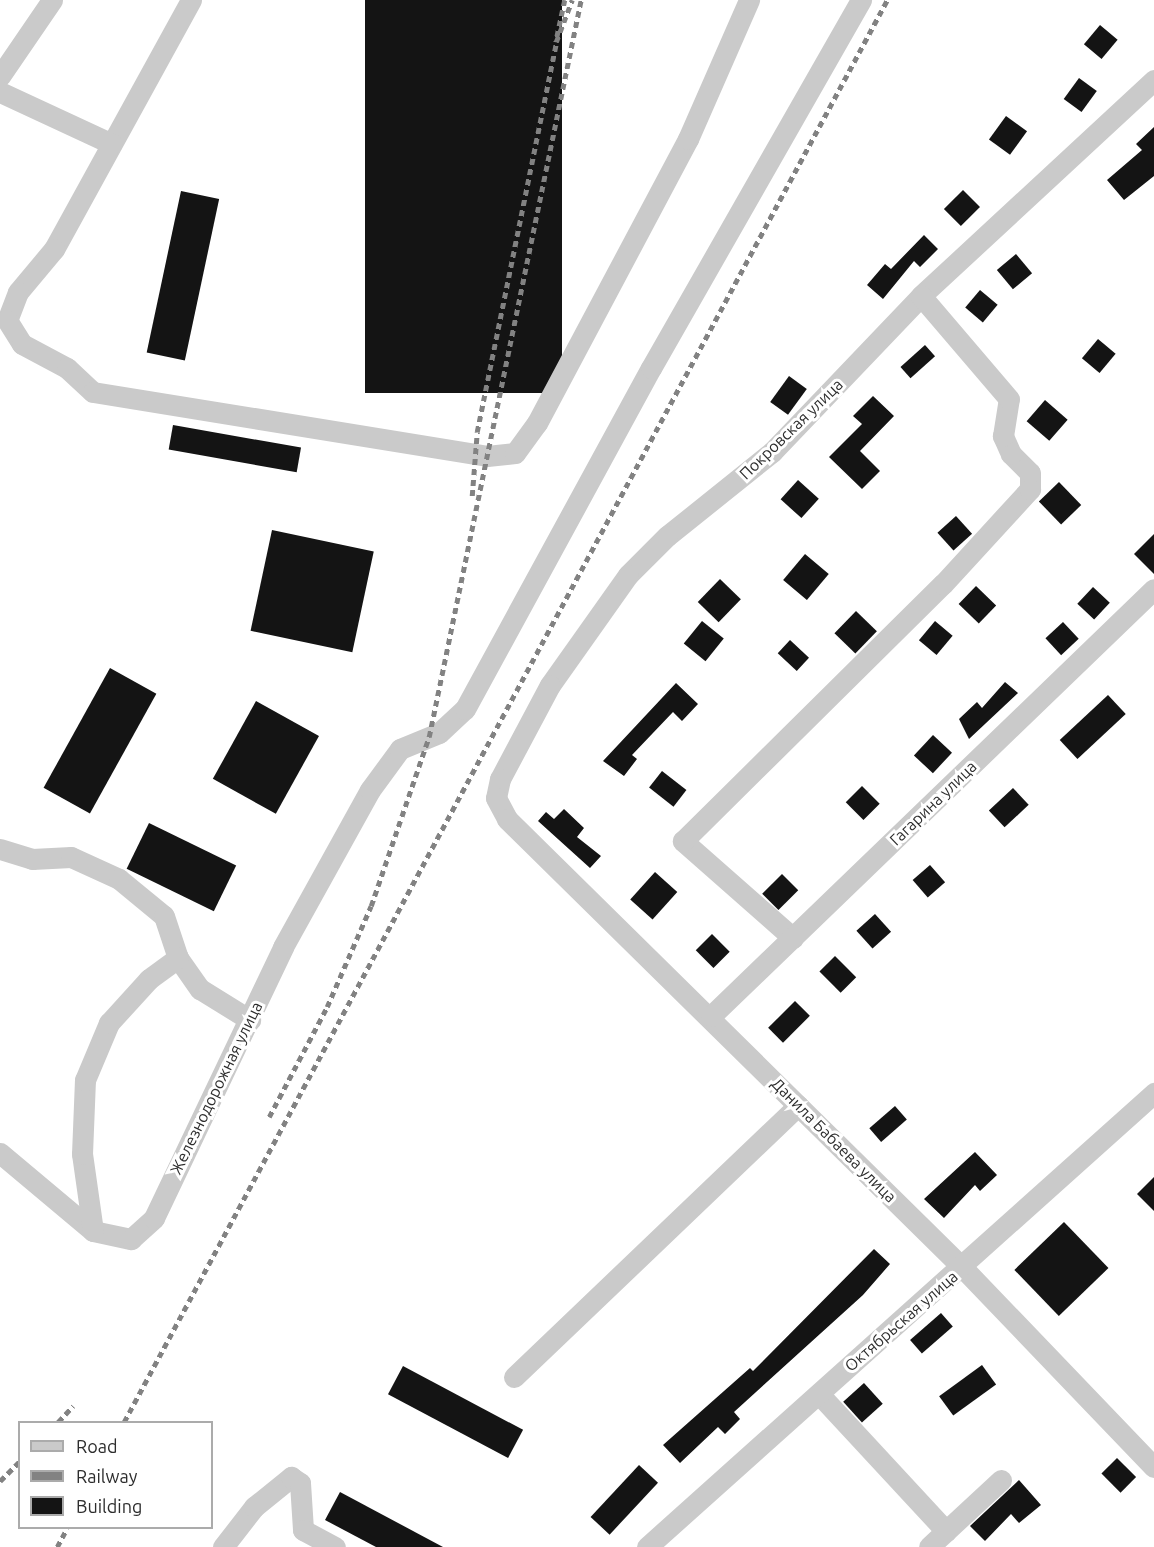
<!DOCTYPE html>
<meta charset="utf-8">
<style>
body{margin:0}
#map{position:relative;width:1154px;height:1547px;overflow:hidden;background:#fff;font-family:Ubuntu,sans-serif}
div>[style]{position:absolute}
.building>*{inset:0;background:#141414;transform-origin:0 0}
.minor>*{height:21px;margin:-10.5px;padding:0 10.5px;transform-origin:10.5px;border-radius:10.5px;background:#cacaca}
.rail>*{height:4.5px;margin-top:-2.25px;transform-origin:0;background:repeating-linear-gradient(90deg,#828282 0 6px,transparent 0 10.5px)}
span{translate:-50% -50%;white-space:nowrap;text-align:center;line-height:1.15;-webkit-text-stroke:6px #fff;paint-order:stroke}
.street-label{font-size:16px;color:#2d2d2d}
.legend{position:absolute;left:18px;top:1421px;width:195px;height:108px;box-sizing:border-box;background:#fff;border:2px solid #ababab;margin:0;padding:8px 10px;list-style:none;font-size:18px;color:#2d2d2d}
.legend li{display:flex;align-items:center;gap:12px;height:30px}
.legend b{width:30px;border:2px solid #ababab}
</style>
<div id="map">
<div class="building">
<div style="left:365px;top:0;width:197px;height:393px"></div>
<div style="left:1100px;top:25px;width:23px;height:25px;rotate:40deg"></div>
<div style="left:1079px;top:78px;width:22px;height:26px;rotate:36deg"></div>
<div style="left:1006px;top:116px;width:26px;height:29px;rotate:36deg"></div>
<div style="clip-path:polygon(1154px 127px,1154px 176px,1124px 200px,1107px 180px,1142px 150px,1136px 144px)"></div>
<div style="left:963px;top:190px;width:24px;height:27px;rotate:45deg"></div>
<div style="left:181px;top:191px;width:39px;height:165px;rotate:12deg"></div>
<div style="clip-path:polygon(924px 235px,938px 249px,920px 267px,914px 261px,883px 299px,867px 285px,885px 264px,891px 269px)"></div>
<div style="left:1016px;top:254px;width:25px;height:25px;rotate:50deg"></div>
<div style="left:980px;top:290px;width:23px;height:23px;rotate:40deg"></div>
<div style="left:1098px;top:339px;width:23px;height:25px;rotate:40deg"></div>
<div style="left:925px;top:345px;width:15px;height:33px;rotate:48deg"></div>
<div style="left:789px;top:376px;width:22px;height:32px;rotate:36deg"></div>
<div style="clip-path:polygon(873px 396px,894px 416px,860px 451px,880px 471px,862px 489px,829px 457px,862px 424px,853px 416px)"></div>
<div style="left:1045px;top:400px;width:30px;height:28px;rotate:41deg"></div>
<div style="left:173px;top:425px;width:130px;height:25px;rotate:10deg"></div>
<div style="left:798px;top:480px;width:28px;height:26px;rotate:42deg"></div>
<div style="left:1059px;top:482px;width:32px;height:28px;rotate:46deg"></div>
<div style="left:956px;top:516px;width:24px;height:25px;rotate:48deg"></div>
<div style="left:272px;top:530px;width:104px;height:103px;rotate:12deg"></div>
<div style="clip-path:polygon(1154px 534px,1154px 574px,1134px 554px)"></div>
<div style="left:805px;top:554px;width:31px;height:34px;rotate:40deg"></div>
<div style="left:720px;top:579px;width:29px;height:32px;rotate:44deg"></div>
<div style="left:976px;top:586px;width:28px;height:25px;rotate:44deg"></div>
<div style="left:1093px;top:587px;width:23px;height:23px;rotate:43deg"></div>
<div style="left:856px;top:611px;width:29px;height:31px;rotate:44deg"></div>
<div style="left:702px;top:621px;width:28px;height:29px;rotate:39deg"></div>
<div style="left:935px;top:621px;width:23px;height:25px;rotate:40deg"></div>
<div style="left:1063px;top:622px;width:23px;height:24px;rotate:47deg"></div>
<div style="left:790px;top:640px;width:26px;height:18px;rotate:43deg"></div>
<div style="left:110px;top:668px;width:53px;height:137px;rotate:29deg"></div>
<div style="clip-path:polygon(1005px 682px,1018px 693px,969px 739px,959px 719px,977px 702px,982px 708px)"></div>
<div style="clip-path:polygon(676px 683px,698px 704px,682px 721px,673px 712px,632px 755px,637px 759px,624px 776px,603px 761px)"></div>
<div style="left:1108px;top:695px;width:26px;height:66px;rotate:47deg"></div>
<div style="left:256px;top:701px;width:72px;height:89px;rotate:29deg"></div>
<div style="left:933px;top:735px;width:26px;height:28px;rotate:43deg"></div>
<div style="left:662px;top:771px;width:31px;height:21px;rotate:38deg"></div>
<div style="left:862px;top:786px;width:25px;height:23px;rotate:45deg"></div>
<div style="left:1013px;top:788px;width:23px;height:33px;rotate:47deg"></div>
<div style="clip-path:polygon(564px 809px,584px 828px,577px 837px,601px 856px,590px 868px,538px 821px,546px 812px,554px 819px)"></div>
<div style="left:149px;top:823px;width:97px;height:51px;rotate:26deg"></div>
<div style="left:930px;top:865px;width:23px;height:23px;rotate:49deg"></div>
<div style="left:655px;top:872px;width:30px;height:37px;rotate:42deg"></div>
<div style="left:782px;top:874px;width:23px;height:28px;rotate:45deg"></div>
<div style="left:875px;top:914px;width:24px;height:25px;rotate:48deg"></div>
<div style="left:712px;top:934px;width:25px;height:23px;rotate:45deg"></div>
<div style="left:835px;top:956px;width:30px;height:22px;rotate:45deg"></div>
<div style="left:795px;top:1001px;width:21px;height:38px;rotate:45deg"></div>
<div style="left:895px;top:1106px;width:18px;height:34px;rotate:49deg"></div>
<div style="clip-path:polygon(975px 1152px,997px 1175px,980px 1191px,975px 1185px,944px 1218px,924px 1199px)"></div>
<div style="clip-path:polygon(1154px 1177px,1154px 1211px,1137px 1194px)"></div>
<div style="left:1064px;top:1222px;width:64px;height:69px;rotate:46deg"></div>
<div style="clip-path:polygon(874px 1249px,890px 1264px,863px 1295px,734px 1412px,740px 1419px,725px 1434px,718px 1427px,680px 1463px,663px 1445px,750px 1368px,753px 1371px)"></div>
<div style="left:941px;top:1313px;width:18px;height:41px;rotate:49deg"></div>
<div style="left:982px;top:1365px;width:24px;height:53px;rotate:54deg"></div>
<div style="left:403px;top:1366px;width:136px;height:32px;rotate:28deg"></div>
<div style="left:864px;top:1383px;width:28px;height:28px;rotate:48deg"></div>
<div style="left:1117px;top:1458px;width:27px;height:22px;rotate:45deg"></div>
<div style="left:639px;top:1465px;width:26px;height:71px;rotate:43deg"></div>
<div style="clip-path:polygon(1019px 1480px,1041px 1505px,1019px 1523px,1011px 1514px,985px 1541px,970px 1526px)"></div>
<div style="clip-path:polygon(340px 1492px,443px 1547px,376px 1547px,325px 1520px)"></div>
</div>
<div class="minor">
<div style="left:191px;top:0;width:284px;rotate:118.8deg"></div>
<div style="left:54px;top:249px;width:56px;rotate:129.9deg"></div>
<div style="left:18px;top:292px;width:30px;rotate:111deg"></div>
<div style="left:7px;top:320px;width:28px;rotate:58deg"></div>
<div style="left:22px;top:344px;width:51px;rotate:28.1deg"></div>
<div style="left:67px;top:368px;width:35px;rotate:43deg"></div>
<div style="left:93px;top:392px;width:399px;rotate:9.2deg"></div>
<div style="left:487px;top:456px;width:28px;rotate:-6deg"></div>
<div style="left:515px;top:453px;width:37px;rotate:-54deg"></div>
<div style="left:537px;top:423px;width:322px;rotate:-62deg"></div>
<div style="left:688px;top:139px;width:152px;rotate:-66.3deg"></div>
<div style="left:0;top:76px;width:92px;rotate:-55.6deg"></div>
<div style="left:1154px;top:80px;width:318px;rotate:137.2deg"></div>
<div style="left:921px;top:296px;width:216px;rotate:133.7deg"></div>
<div style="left:772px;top:452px;width:134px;rotate:141.3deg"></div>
<div style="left:667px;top:536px;width:55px;rotate:135deg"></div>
<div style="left:628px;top:575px;width:135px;rotate:125.3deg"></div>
<div style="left:550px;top:685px;width:106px;rotate:118deg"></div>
<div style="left:500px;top:779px;width:19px;rotate:102deg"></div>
<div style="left:496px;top:798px;width:24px;rotate:62deg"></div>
<div style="left:507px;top:819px;width:639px;rotate:44.56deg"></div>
<div style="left:962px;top:1267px;width:277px;rotate:46.2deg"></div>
<div style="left:0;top:92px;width:123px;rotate:24.9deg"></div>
<div style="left:0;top:849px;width:34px;rotate:17deg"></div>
<div style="left:32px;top:859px;width:39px;rotate:-3deg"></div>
<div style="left:71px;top:857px;width:53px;rotate:24.6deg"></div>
<div style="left:119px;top:879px;width:58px;rotate:39.4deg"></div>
<div style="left:164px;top:916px;width:44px;rotate:71.6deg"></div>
<div style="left:178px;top:958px;width:38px;rotate:55deg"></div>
<div style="left:200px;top:989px;width:59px;rotate:31.8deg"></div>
<div style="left:793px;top:938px;width:147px;rotate:-138.6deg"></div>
<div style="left:683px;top:841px;width:366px;rotate:-44.7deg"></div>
<div style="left:943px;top:584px;width:129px;rotate:-47.5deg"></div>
<div style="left:1030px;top:489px;width:16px;rotate:-90deg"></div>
<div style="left:1030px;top:473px;width:27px;rotate:-135deg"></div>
<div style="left:1011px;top:454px;width:20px;rotate:-114deg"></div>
<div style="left:1003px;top:436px;width:37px;rotate:-81deg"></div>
<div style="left:1009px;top:399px;width:135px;rotate:-130.5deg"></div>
<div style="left:711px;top:1016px;width:615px;rotate:-43.95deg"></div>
<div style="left:0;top:1153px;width:121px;rotate:40deg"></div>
<div style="left:93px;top:1231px;width:39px;rotate:12deg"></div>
<div style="left:131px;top:1239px;width:31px;rotate:-42deg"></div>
<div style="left:154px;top:1218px;width:300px;rotate:-64.5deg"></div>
<div style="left:283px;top:947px;width:179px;rotate:-61deg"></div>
<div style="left:370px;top:790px;width:51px;rotate:-53.8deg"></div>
<div style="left:400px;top:749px;width:42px;rotate:-22.3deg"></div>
<div style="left:439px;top:733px;width:35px;rotate:-43deg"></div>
<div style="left:465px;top:709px;width:388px;rotate:-61.4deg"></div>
<div style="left:651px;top:368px;width:424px;rotate:-60.3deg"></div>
<div style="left:93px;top:1231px;width:78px;rotate:-98.1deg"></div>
<div style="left:82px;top:1154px;width:74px;rotate:-87.7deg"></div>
<div style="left:85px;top:1080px;width:62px;rotate:-67.2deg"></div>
<div style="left:109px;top:1023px;width:59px;rotate:-47.7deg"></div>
<div style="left:149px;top:979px;width:36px;rotate:-36deg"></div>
<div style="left:514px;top:1377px;width:393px;rotate:-43.7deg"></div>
<div style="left:819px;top:1394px;width:187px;rotate:47.2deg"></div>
<div style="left:946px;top:1531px;width:23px;rotate:137deg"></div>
<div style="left:946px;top:1531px;width:75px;rotate:-42.8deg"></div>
<div style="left:223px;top:1547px;width:51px;rotate:-52.2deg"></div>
<div style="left:254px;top:1507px;width:48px;rotate:-39deg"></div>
<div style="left:291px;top:1477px;width:11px;rotate:34deg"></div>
<div style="left:300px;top:1483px;width:47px;rotate:86.3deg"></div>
<div style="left:303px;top:1530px;width:36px;rotate:28deg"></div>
<div style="left:647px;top:1547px;width:681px;rotate:-41.84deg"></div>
</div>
<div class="rail">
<div style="left:565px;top:0;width:43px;rotate:102.1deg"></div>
<div style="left:556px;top:42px;width:45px;rotate:-69.1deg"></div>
<div style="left:472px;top:496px;width:64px;rotate:-85.5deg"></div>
<div style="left:477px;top:432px;width:398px;rotate:-78.5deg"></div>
<div style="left:269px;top:1117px;width:124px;rotate:-62.2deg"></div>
<div style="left:327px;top:1007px;width:110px;rotate:-66.5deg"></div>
<div style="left:371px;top:906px;width:179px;rotate:-71.1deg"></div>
<div style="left:429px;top:737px;width:753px;rotate:-78.35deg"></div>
<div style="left:58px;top:1422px;width:22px;rotate:-47deg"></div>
<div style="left:124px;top:1422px;width:1614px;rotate:-61.78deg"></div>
<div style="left:0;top:1481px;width:28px;rotate:-45deg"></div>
<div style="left:57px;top:1547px;width:21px;rotate:-62deg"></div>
</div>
<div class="street-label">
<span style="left:791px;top:429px;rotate:-44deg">Покровская улица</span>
<span style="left:933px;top:803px;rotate:-44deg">Гагарина улица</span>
<span style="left:216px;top:1088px;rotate:-64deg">Железнодорожная улица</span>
<span style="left:834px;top:1140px;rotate:45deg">Данила Бабаева улица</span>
<span style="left:901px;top:1321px;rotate:-41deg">Октябрьская улица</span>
</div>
<ul class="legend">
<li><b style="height:8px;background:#cacaca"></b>Road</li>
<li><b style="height:8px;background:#828282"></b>Railway</li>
<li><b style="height:16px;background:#141414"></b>Building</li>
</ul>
</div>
